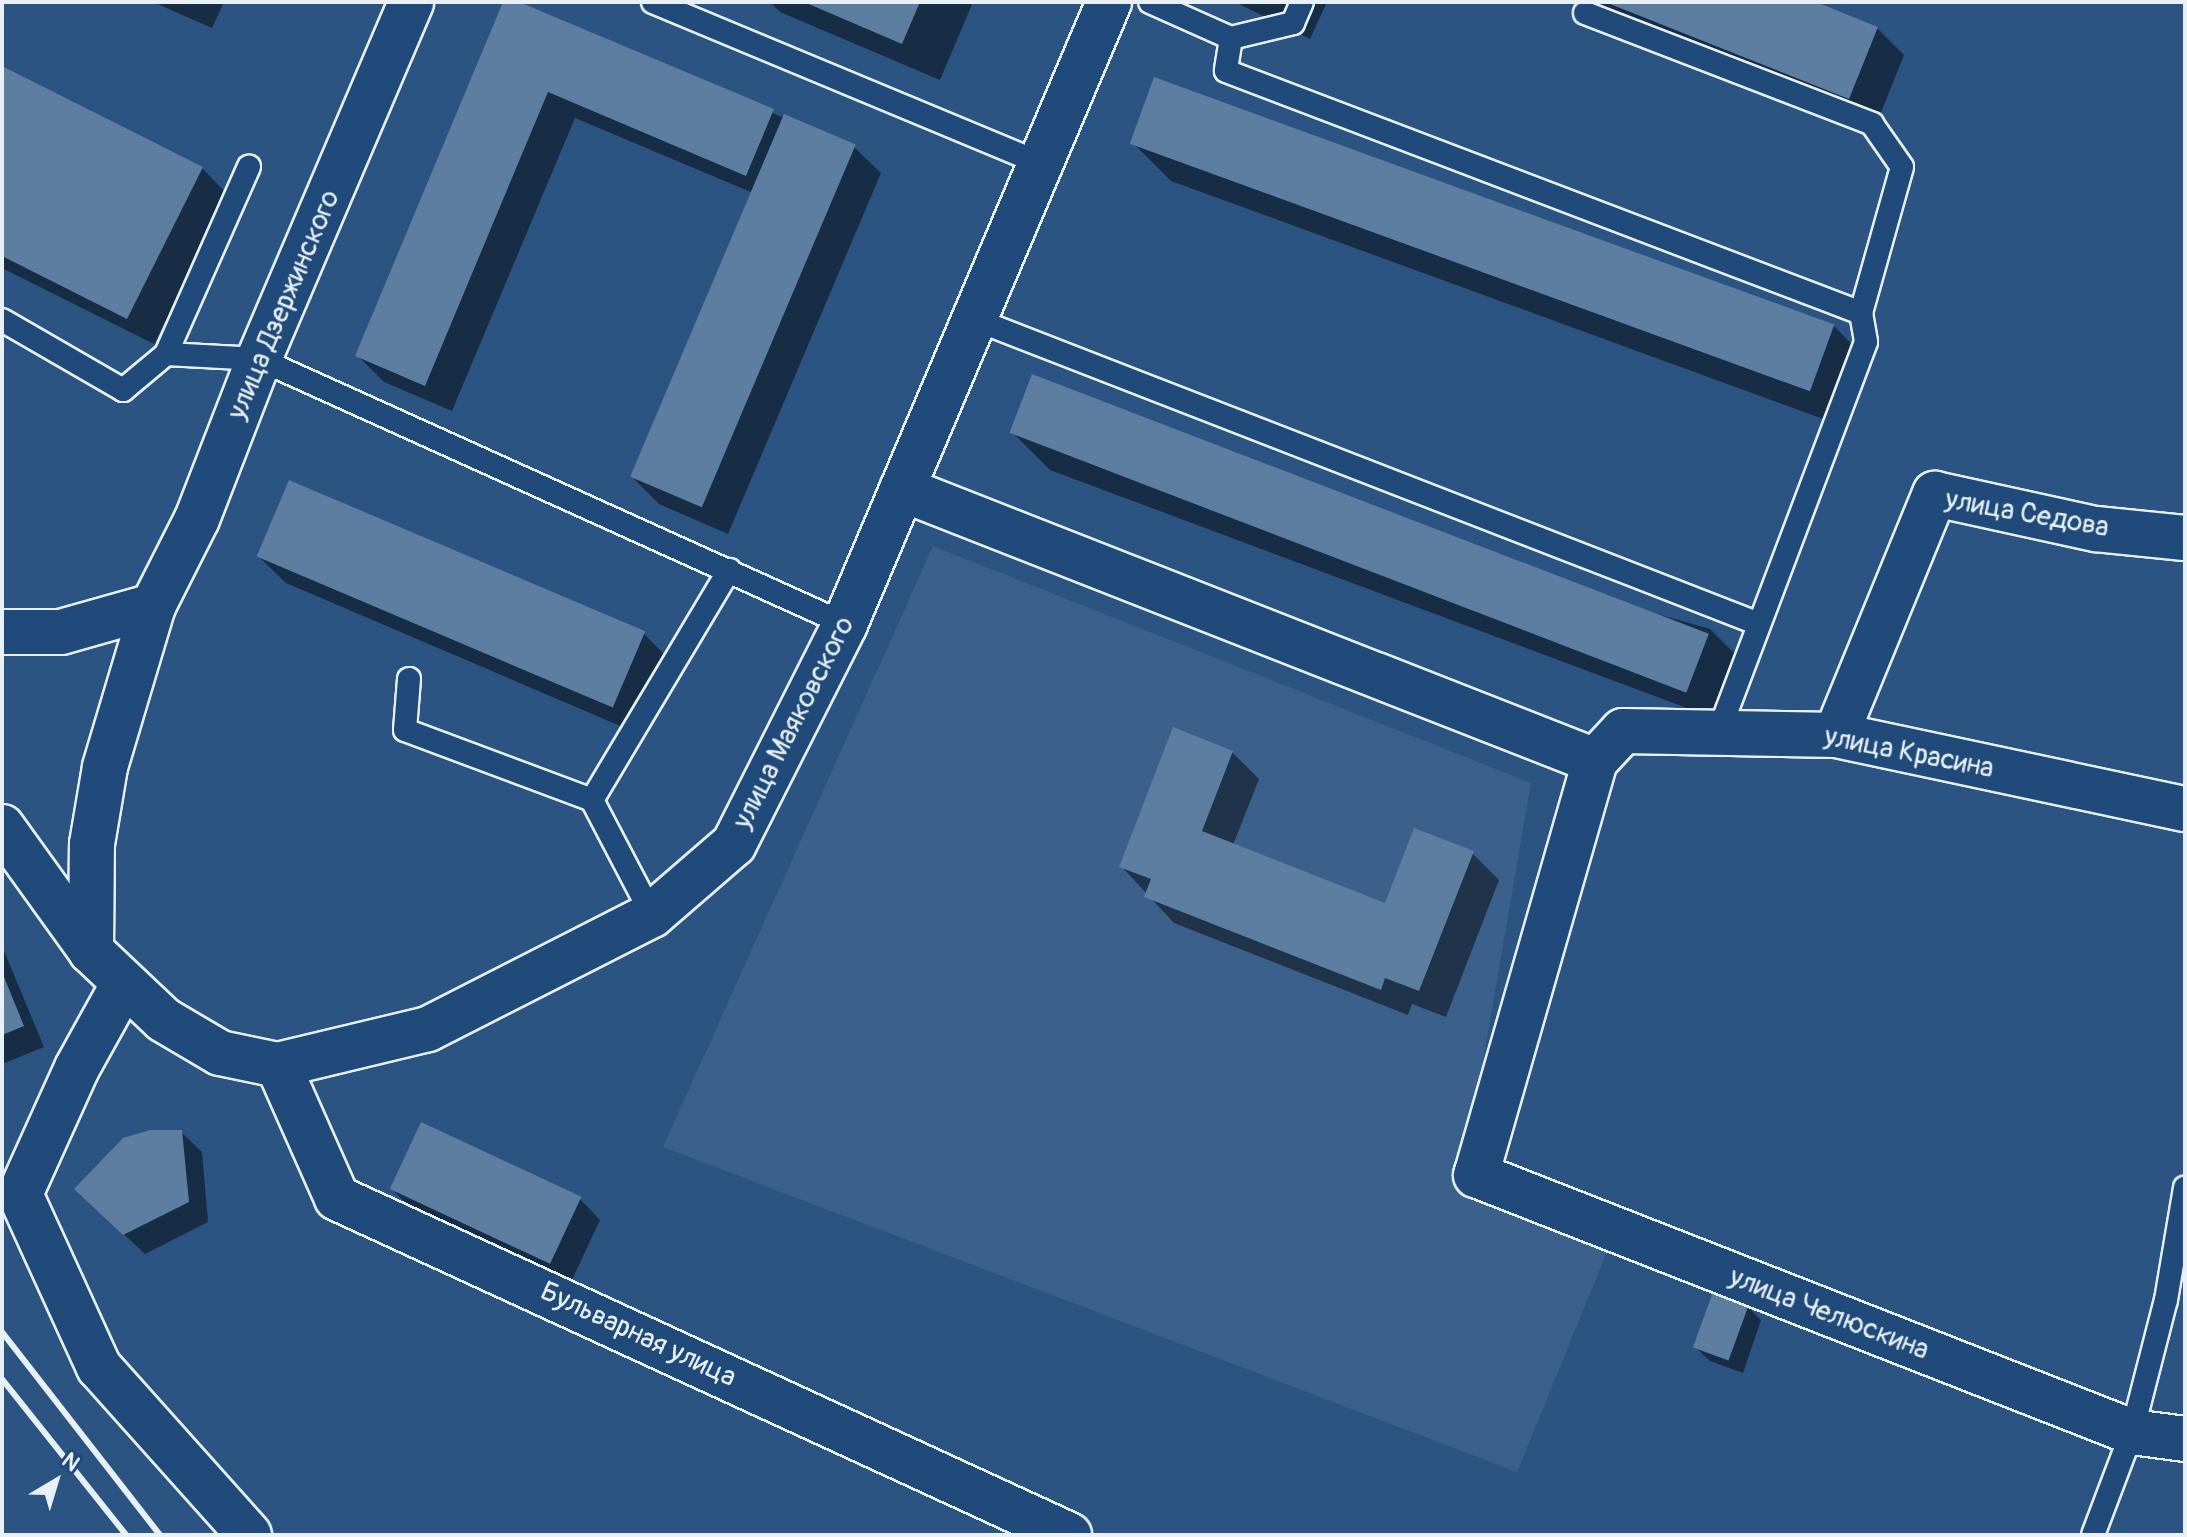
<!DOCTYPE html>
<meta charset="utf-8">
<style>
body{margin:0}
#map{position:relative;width:2187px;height:1537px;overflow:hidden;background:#2b5482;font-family:Pangolin,sans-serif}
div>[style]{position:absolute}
.built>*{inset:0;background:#3a608b}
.shadow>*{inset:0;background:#0007}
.building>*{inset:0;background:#5d7da1;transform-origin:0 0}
.roads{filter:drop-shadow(2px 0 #e8f1f8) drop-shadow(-2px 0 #e8f1f8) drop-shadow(0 2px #e8f1f8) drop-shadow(0 -2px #e8f1f8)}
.lane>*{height:22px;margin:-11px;padding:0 11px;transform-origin:11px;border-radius:11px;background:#1f4a7a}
.street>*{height:44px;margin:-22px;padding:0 22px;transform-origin:22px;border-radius:22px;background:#1f4a7a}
.secondary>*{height:44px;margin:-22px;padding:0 22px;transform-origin:22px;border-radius:22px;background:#1f4a7a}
.rail>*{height:6px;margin:-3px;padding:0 3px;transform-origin:3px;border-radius:3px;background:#e8f1f8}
span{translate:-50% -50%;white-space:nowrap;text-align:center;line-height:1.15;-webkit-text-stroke:6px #1f4a7a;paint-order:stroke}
.street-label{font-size:28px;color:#e8f1f8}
.frame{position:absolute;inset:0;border:4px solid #e8f1f8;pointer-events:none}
.north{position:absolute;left:16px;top:1441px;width:80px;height:80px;-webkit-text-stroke:6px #1f4a7a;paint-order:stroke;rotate:38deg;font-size:22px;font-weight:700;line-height:32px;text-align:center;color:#e8f1f8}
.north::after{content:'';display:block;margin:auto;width:28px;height:36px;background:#e8f1f8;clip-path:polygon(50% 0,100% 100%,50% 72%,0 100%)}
</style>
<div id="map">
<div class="built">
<div style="clip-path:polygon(933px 546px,1531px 783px,1461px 1189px,1609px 1247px,1517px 1472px,663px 1147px)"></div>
</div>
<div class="shadow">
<div style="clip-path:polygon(153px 2px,224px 2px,212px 28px)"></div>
<div style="clip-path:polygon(505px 2px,854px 147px,881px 173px,728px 534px,659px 504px,632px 477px,753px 193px,575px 118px,452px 411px,384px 382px,357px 355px)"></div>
<div style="clip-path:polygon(770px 2px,973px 2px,940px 80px,780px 12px)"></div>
<div style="clip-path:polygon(1235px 2px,1327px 2px,1310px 39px)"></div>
<div style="clip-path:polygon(1589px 2px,1811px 2px,1877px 28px,1904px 55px,1876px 125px,1603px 16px)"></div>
<div style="clip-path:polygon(2px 69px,202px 168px,228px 195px,154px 344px,2px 268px)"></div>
<div style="clip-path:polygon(1133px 143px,1834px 326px,1871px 364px,1848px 428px,1171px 181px)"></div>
<div style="clip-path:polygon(1012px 432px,1710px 629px,1748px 667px,1727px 723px,1050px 470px)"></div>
<div style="clip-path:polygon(259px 557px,644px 634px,671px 661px,639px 734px,286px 583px)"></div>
<div style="clip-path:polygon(1232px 752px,1259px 779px,1233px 845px,1386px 905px,1472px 853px,1499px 880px,1446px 1017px,1412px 1004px,1408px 1015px,1174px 923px,1121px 866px)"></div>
<div style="clip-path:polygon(2px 946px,44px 1047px,2px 1064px)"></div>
<div style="clip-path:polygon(181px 1132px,202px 1152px,208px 1222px,145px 1254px,97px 1209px)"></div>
<div style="clip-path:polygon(392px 1189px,580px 1199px,600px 1220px,570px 1284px,412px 1210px)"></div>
<div style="clip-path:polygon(1748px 1307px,1761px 1320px,1743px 1373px,1710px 1361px,1696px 1348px)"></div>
</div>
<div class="building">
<div style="clip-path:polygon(503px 2px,519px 2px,774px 109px,746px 176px,548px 92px,425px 386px,355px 356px)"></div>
<div style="clip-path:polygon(804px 2px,920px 2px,902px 44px)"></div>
<div style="clip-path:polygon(1605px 2px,1816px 2px,1878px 27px,1849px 99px)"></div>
<div style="clip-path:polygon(2px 66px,203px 167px,127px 319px,2px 256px)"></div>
<div style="left:1154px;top:77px;width:724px;height:71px;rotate:20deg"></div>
<div style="left:784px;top:114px;width:78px;height:394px;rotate:23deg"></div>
<div style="left:1032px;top:374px;width:725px;height:63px;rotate:21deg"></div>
<div style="left:289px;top:480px;width:387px;height:83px;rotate:23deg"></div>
<div style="clip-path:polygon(1173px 727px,1233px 751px,1202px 831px,1385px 903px,1414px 828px,1474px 851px,1419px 991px,1385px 978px,1381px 990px,1144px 897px,1151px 879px,1119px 867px)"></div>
<div style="clip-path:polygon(2px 972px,24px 1026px,2px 1035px)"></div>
<div style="left:421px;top:1122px;width:177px;height:74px;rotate:25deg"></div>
<div style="clip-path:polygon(150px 1130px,182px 1130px,189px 1202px,123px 1235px,74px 1189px,123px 1138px)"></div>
<div style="left:1713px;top:1292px;width:38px;height:59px;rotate:20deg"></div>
</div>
<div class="roads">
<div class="lane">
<div style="left:653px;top:2px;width:419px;rotate:22.6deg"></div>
<div style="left:1150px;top:2px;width:89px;rotate:24deg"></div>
<div style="left:1231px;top:38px;width:64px;rotate:-13.6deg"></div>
<div style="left:1293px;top:23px;width:23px;rotate:-67deg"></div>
<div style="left:1585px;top:13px;width:308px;rotate:21.1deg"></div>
<div style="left:1872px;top:124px;width:52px;rotate:55.1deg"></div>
<div style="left:1902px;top:167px;width:152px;rotate:105.7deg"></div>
<div style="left:1231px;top:38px;width:33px;rotate:99deg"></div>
<div style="left:1226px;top:71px;width:680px;rotate:20.86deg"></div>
<div style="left:1861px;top:313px;width:29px;rotate:80deg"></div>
<div style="left:1866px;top:342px;width:418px;rotate:110.7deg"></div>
<div style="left:974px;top:319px;width:842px;rotate:21.23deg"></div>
<div style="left:2px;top:320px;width:140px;rotate:30deg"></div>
<div style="left:123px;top:390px;width:56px;rotate:-39.9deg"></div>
<div style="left:166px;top:354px;width:205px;rotate:-66.1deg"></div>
<div style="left:166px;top:354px;width:93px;rotate:3.1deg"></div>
<div style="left:259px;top:359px;width:643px;rotate:24.33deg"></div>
<div style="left:409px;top:679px;width:51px;rotate:94.5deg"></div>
<div style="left:405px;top:730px;width:200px;rotate:20.5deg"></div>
<div style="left:592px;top:800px;width:268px;rotate:-59.2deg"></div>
<div style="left:592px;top:800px;width:130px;rotate:62.4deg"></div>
<div style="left:2093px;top:1535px;width:110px;rotate:-69.3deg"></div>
<div style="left:2132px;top:1432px;width:136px;rotate:-75.6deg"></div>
<div style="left:2166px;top:1300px;width:114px;rotate:-80.4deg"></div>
</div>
<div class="street">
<div style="left:902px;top:489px;width:744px;rotate:21.43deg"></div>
<div style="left:1595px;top:761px;width:431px;rotate:106deg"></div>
<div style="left:1476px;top:1175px;width:705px;rotate:21.39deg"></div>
<div style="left:2132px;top:1432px;width:53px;rotate:7.5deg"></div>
<div style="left:1836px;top:735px;width:261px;rotate:-67.7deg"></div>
<div style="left:1935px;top:494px;width:165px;rotate:12.3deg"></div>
<div style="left:2096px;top:529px;width:89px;rotate:5.8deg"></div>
<div style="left:1595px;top:761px;width:41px;rotate:-47deg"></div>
<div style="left:1623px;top:731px;width:213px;rotate:1.1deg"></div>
<div style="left:1836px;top:735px;width:357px;rotate:12deg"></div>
<div style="left:123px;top:985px;width:95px;rotate:119deg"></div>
<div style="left:77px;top:1068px;width:138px;rotate:114.3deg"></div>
<div style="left:20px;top:1194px;width:190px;rotate:65.5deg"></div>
<div style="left:99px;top:1367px;width:225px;rotate:48.2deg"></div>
<div style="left:278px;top:1065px;width:145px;rotate:66.1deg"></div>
<div style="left:337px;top:1198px;width:806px;rotate:24.72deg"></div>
</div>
<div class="secondary">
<div style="left:2px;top:632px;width:59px"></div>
<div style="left:61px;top:632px;width:96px;rotate:-15.8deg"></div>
<div style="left:153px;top:606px;width:97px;rotate:-63.2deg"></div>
<div style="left:197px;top:519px;width:172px;rotate:-68.8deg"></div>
<div style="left:259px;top:359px;width:388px;rotate:-66.9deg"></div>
<div style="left:2px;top:827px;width:153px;rotate:54.3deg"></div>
<div style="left:91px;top:951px;width:100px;rotate:43.4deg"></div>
<div style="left:164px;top:1020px;width:65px;rotate:30.5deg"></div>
<div style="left:220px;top:1053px;width:59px;rotate:11.7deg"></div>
<div style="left:278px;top:1065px;width:154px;rotate:-13.5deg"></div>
<div style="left:428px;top:1029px;width:251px;rotate:-27deg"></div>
<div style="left:652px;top:915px;width:108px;rotate:-40.9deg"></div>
<div style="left:734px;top:844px;width:246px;rotate:-63.2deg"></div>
<div style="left:845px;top:624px;width:676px;rotate:-67deg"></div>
<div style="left:91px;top:951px;width:107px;rotate:-89.5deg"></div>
<div style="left:92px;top:844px;width:78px;rotate:-80.4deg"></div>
<div style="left:105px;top:767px;width:168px;rotate:-73.4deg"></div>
</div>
</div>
<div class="rail">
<div style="left:2px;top:1332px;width:257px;rotate:52.1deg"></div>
<div style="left:2px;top:1379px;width:199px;rotate:51.5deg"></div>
</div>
<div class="street-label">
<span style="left:284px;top:305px;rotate:-67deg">улица Дзержинского</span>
<span style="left:2027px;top:514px;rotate:10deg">улица Седова</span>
<span style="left:794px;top:723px;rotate:-63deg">улица Маяковского</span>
<span style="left:1909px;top:753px;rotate:11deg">улица Красина</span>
<span style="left:1829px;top:1314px;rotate:21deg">улица Челюскина</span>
<span style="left:638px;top:1335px;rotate:25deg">Бульварная улица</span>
</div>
<div class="frame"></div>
<div class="north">N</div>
</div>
